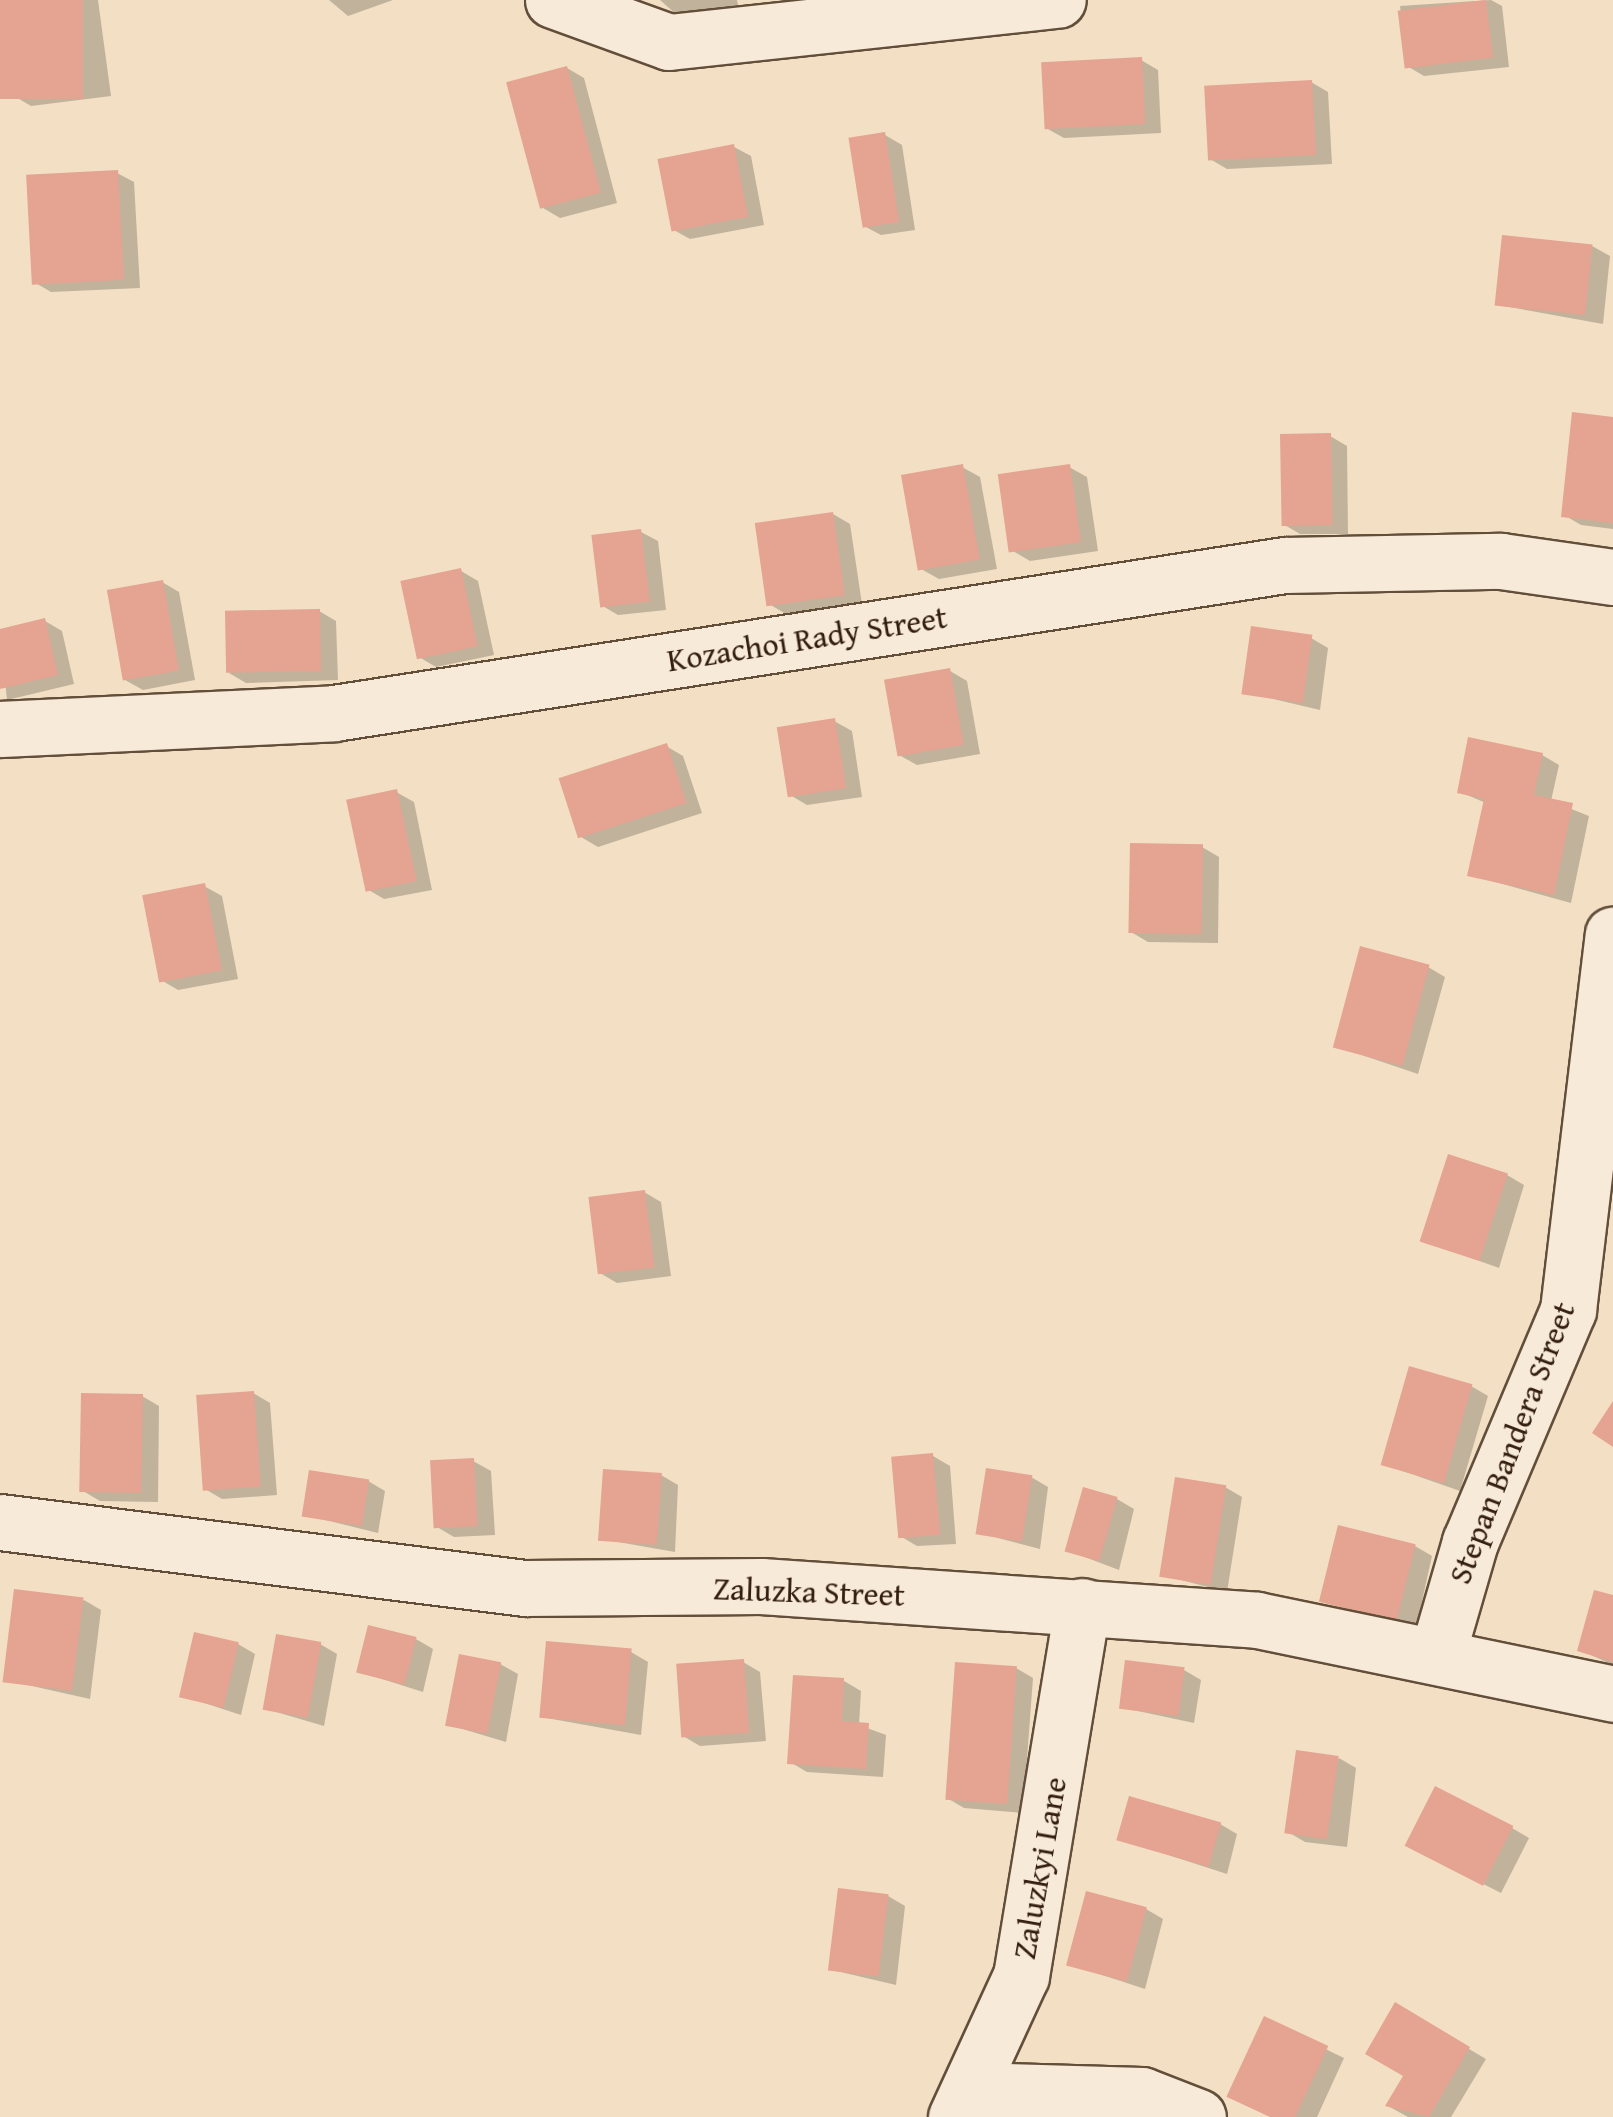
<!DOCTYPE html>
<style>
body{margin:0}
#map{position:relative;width:1613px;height:2117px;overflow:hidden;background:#f2dfc4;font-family:"Gentium Book Plus",serif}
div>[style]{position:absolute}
.shadow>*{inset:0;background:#0003}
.building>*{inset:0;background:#e5a391;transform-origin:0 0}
.roads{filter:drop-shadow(2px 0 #634e3a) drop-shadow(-2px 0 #634e3a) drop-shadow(0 2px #634e3a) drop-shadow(0 -2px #634e3a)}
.minor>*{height:55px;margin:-27.5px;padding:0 27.5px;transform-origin:27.5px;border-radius:27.5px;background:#f7ead9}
span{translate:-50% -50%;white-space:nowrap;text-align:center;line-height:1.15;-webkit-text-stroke:9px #f7ead9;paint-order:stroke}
.street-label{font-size:32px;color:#331d0c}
</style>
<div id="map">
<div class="shadow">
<div style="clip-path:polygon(1px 0,98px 0,111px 96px,31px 106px,14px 96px)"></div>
<div style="clip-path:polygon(329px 0,393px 0,348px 16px)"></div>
<div style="clip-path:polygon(660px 0,737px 0,738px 5px,678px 16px)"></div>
<div style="clip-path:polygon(1491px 0,1502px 6px,1509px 67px,1424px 76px,1407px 66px,1400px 6px)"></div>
<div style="clip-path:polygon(1141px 60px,1158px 70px,1161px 133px,1064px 138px,1046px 128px)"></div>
<div style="clip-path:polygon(567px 68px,584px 78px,617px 203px,560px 218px,543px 208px)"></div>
<div style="clip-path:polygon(1311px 82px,1328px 92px,1332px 164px,1227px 169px,1210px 159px)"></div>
<div style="clip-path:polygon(885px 135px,902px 145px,915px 230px,881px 235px,864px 226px)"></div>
<div style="clip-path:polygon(734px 147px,751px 156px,764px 225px,690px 239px,672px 229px)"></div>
<div style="clip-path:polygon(117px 173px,134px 182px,140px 288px,51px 292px,34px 282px)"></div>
<div style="clip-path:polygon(1592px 246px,1610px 256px,1603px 324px,1498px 305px)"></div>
<div style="clip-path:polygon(1613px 419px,1613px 529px,1581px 525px,1564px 515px)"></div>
<div style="clip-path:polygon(1330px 436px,1347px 446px,1348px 534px,1300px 534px,1283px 524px)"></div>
<div style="clip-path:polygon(962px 467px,980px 477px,997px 569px,939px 579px,921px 569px)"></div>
<div style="clip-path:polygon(1069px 467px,1087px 477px,1098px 551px,1030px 561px,1013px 551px)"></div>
<div style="clip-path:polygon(833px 514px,850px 524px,862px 604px,786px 614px,769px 604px)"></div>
<div style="clip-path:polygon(641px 532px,658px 541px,666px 610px,618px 615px,601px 605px)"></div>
<div style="clip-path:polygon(461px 571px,478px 581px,494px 655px,436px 667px,419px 657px)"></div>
<div style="clip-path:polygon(162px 582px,179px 592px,195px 680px,143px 690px,125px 680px)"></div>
<div style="clip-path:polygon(319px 611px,336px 621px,338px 680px,246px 683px,229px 673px)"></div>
<div style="clip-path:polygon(45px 621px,62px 631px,74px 684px,7px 700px,0 632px)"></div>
<div style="clip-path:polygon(1311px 638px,1328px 648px,1320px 710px,1244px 692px)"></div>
<div style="clip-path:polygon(950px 671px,967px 681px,980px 754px,917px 765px,899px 755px)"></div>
<div style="clip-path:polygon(834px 721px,852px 731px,862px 797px,807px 805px,790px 795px)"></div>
<div style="clip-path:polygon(666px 746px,683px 756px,702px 813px,598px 847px,581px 837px)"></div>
<div style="clip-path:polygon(1542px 755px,1559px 765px,1551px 801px,1589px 816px,1571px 903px,1470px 875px,1486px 803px,1460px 792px)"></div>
<div style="clip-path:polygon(396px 792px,414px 802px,432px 890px,384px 899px,367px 889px)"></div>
<div style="clip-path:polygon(1202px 847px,1219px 857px,1218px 943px,1148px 942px,1131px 932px)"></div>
<div style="clip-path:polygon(204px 886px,222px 896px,238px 979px,178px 990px,161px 980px)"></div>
<div style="clip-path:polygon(1428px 967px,1445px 977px,1418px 1074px,1335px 1046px)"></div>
<div style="clip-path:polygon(1507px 1175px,1524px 1185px,1499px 1268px,1424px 1241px)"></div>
<div style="clip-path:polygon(644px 1192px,661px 1202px,671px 1276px,617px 1283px,600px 1273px)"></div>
<div style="clip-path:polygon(1471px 1386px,1488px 1396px,1460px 1491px,1383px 1464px)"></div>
<div style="clip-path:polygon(253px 1393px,270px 1403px,277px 1495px,222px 1499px,205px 1489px)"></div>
<div style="clip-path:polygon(142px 1396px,159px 1406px,158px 1502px,100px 1501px,83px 1491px)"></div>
<div style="clip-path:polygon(933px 1456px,950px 1466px,956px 1544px,917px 1546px,900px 1536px)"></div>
<div style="clip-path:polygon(473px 1461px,491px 1471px,495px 1535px,454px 1537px,437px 1527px)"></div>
<div style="clip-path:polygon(661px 1475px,678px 1485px,675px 1552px,601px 1539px)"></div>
<div style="clip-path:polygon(1031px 1477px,1048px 1487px,1040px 1549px,979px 1533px)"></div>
<div style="clip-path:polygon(368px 1481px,385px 1491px,378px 1533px,305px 1515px)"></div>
<div style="clip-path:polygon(1225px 1487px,1242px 1497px,1227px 1592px,1162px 1575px)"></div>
<div style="clip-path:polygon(1117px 1499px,1134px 1509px,1119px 1570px,1069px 1551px)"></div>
<div style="clip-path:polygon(1415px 1546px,1432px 1556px,1416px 1628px,1323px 1600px)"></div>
<div style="clip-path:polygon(1613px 1598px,1613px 1665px,1580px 1650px)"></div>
<div style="clip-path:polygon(84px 1600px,101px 1610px,90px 1699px,5px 1680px)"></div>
<div style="clip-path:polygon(416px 1639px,433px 1649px,423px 1692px,360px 1672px)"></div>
<div style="clip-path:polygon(238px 1644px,255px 1654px,241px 1715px,183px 1696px)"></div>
<div style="clip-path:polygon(320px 1644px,337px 1654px,324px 1726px,266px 1709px)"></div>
<div style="clip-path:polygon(631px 1652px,648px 1662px,641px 1735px,541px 1717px)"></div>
<div style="clip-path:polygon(743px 1662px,760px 1672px,766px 1741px,700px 1746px,683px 1736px)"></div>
<div style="clip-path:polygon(500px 1664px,518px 1674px,506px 1742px,449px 1725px)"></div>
<div style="clip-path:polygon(1016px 1668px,1033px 1678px,1023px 1813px,964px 1808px,947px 1798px)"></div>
<div style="clip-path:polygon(1184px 1670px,1201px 1680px,1194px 1723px,1119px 1707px)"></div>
<div style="clip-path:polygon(844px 1681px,861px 1691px,859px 1725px,886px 1735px,883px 1777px,807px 1772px,790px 1762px)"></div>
<div style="clip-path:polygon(1339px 1758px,1356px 1768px,1347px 1847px,1305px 1842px,1288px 1832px)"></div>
<div style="clip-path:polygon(1220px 1824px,1237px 1834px,1227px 1874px,1119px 1839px)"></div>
<div style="clip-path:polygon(1512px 1828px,1529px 1838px,1501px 1893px,1424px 1854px)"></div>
<div style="clip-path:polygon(888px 1896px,905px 1906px,896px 1985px,832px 1970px)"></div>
<div style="clip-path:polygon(1146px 1909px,1163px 1919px,1145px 1989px,1069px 1964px)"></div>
<div style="clip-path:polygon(1396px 2006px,1486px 2059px,1451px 2117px,1408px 2117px,1388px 2106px,1406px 2075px)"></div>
<div style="clip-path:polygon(1265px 2020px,1344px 2058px,1317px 2117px,1273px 2117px,1231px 2096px)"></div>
</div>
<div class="building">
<div style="left:0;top:0;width:83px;height:99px"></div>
<div style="left:1486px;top:0;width:58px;height:89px;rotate:83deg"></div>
<div style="left:1142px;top:57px;width:67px;height:101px;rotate:87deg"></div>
<div style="left:567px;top:66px;width:131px;height:63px;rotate:75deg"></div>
<div style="left:1312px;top:80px;width:75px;height:108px;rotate:87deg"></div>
<div style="left:885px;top:132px;width:91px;height:37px;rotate:81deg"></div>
<div style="left:734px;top:144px;width:74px;height:78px;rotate:79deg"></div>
<div style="left:118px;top:170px;width:110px;height:92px;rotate:87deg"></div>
<div style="left:1502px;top:235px;width:91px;height:71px;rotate:6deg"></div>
<div style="clip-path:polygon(1572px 412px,1613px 417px,1613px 523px,1561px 517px)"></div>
<div style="left:1331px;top:433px;width:92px;height:51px;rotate:89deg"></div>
<div style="left:963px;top:464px;width:97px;height:63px;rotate:80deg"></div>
<div style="left:1070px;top:464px;width:79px;height:73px;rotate:82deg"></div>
<div style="left:833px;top:512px;width:84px;height:79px;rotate:82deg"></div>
<div style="left:641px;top:529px;width:73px;height:50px;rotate:83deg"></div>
<div style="left:461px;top:568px;width:80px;height:62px;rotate:78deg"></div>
<div style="left:163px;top:580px;width:92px;height:57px;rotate:80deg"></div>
<div style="left:320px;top:609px;width:62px;height:95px;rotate:89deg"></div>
<div style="clip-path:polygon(45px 618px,58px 675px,0 689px,0 629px)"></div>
<div style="left:1251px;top:626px;width:62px;height:69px;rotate:8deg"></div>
<div style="left:950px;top:668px;width:78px;height:67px;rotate:80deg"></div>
<div style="left:835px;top:718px;width:71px;height:59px;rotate:81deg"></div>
<div style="clip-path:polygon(1468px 737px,1543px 753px,1534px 795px,1573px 803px,1554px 895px,1467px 876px,1484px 799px,1457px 793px)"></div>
<div style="left:667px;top:743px;width:63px;height:114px;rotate:72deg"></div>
<div style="left:397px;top:789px;width:94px;height:52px;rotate:78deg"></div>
<div style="left:1130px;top:843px;width:73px;height:90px;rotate:1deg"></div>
<div style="left:205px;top:883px;width:89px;height:64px;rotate:79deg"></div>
<div style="left:1360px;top:946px;width:72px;height:105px;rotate:15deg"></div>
<div style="left:1448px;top:1154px;width:63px;height:92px;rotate:18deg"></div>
<div style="left:645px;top:1190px;width:78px;height:57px;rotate:83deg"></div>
<div style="left:1409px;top:1366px;width:66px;height:103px;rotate:16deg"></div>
<div style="left:254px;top:1391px;width:96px;height:58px;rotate:86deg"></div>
<div style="left:81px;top:1393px;width:62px;height:99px;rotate:1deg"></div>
<div style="clip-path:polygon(1613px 1401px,1613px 1447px,1592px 1433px)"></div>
<div style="left:933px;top:1453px;width:82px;height:42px;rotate:85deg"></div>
<div style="left:474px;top:1458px;width:68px;height:44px;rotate:87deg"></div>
<div style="left:986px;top:1468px;width:47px;height:67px;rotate:9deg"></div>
<div style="left:603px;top:1469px;width:59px;height:72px;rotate:4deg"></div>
<div style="left:309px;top:1470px;width:61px;height:47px;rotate:9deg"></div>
<div style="left:1175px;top:1477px;width:52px;height:101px;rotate:9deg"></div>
<div style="left:1083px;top:1487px;width:36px;height:67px;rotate:16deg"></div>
<div style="left:1338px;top:1525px;width:80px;height:79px;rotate:14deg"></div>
<div style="left:14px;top:1589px;width:70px;height:94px;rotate:7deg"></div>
<div style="clip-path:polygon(1594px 1590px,1613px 1595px,1613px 1662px,1577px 1651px)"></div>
<div style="left:368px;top:1625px;width:50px;height:49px;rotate:14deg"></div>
<div style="left:194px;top:1632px;width:46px;height:67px;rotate:13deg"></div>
<div style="left:276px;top:1634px;width:46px;height:77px;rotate:10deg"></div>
<div style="left:546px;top:1641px;width:86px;height:77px;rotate:5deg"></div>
<div style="left:459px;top:1654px;width:43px;height:73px;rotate:11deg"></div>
<div style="left:744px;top:1659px;width:74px;height:68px;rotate:86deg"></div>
<div style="left:1125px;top:1660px;width:60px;height:49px;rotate:7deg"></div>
<div style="left:955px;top:1662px;width:62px;height:138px;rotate:4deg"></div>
<div style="clip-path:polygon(793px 1675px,844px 1678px,842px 1721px,869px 1723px,866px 1769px,787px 1764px)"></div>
<div style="left:1296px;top:1750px;width:43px;height:84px;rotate:8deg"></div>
<div style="left:1435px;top:1786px;width:88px;height:67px;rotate:27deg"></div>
<div style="left:1129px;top:1796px;width:96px;height:46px;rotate:16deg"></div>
<div style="left:838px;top:1888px;width:51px;height:83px;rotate:7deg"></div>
<div style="left:1086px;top:1891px;width:63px;height:77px;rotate:15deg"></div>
<div style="clip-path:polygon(1395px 2002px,1470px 2047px,1429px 2117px,1385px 2106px,1403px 2076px,1365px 2054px)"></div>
<div style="left:1264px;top:2016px;width:71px;height:89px;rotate:25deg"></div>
</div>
<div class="roads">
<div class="minor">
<div style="left:553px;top:0;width:123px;rotate:19.9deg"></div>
<div style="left:669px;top:42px;width:391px;rotate:-6.2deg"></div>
<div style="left:0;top:729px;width:334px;rotate:-2.7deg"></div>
<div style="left:334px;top:713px;width:962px;rotate:-8.85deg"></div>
<div style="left:1285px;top:565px;width:216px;rotate:-1.1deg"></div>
<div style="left:1501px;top:561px;width:113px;rotate:8.1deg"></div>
<div style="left:0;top:1522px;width:529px;rotate:7.17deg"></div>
<div style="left:525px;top:1588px;width:236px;rotate:-0.5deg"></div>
<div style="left:761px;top:1586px;width:497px;rotate:3.9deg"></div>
<div style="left:1257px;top:1620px;width:364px;rotate:11.7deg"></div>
<div style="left:1438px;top:1652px;width:115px;rotate:-73.8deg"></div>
<div style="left:1470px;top:1542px;width:252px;rotate:-67.1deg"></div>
<div style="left:1568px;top:1310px;width:378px;rotate:-83.2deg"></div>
<div style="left:972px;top:2090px;width:170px;rotate:1.7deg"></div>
<div style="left:1142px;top:2095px;width:60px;rotate:21.4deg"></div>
<div style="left:956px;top:2117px;width:155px;rotate:-65.3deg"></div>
<div style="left:1021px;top:1976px;width:375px;rotate:-80.6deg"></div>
</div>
</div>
<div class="street-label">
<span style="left:807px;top:639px;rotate:-9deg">Kozachoi Rady Street</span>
<span style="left:1512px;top:1443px;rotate:-69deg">Stepan Bandera Street</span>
<span style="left:809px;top:1592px;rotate:2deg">Zaluzka Street</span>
<span style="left:1040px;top:1868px;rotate:-80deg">Zaluzkyi Lane</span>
</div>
</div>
